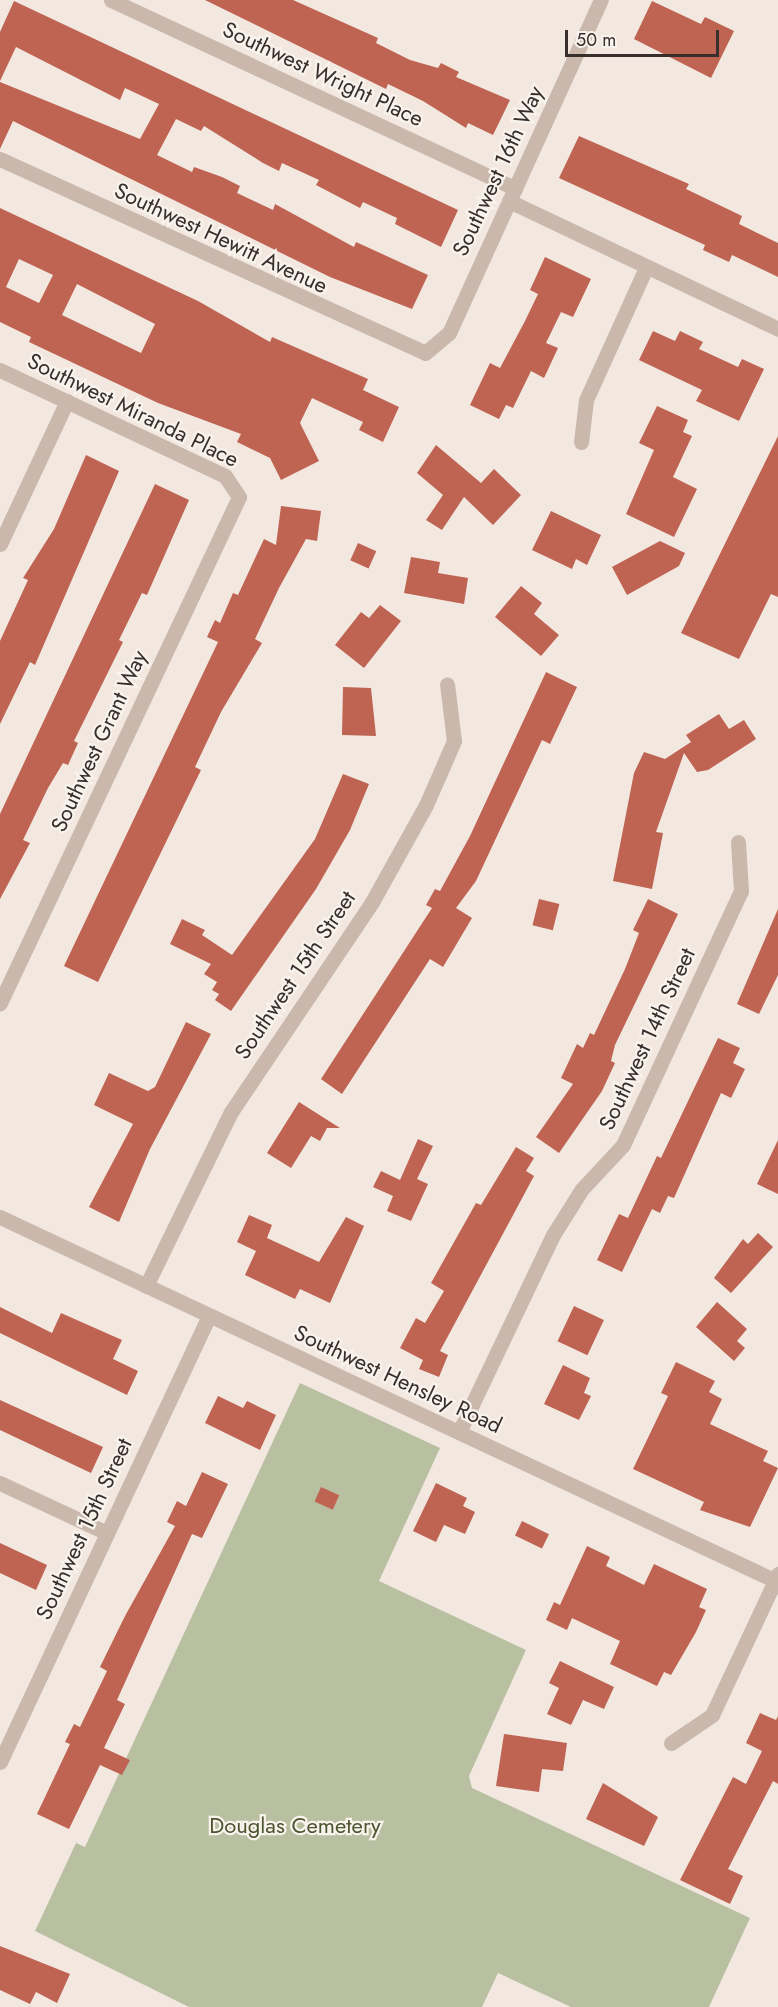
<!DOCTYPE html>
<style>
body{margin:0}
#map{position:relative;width:778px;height:2007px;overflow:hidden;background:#f2e8e0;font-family:Jost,sans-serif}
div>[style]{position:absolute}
.green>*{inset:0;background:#b8c0a1}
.building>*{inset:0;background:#bf6352;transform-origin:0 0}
.minor>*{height:15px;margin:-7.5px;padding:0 7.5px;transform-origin:7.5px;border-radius:7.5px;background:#cab8ad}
.tertiary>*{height:15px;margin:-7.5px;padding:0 7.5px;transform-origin:7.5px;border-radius:7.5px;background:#cab8ad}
span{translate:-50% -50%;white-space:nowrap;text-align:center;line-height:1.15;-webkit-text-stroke:4.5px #f9f3ed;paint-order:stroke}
.street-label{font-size:22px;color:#382e2b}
.park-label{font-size:22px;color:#4b5530}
.scale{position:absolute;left:565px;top:30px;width:154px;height:27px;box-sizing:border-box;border:3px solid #382e2b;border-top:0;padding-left:8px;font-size:18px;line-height:21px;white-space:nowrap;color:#382e2b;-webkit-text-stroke:4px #f9f3ed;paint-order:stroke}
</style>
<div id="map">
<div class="green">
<div style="clip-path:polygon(300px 1383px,440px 1448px,379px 1581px,526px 1650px,469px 1776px,472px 1788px,750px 1918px,709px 2007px,571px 2007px,498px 1973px,482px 2007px,189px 2007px,35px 1931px,76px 1843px,85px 1847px)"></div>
</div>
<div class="building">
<div style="clip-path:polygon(205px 0,293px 0,378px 38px,376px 43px,410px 60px,438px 68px,441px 63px,459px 72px,456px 77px,510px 100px,493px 135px,468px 123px,466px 128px,423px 101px,388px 84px,386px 89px)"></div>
<div style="clip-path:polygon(14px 1px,458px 210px,441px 247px,395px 224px,397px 218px,363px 202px,360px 208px,316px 185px,319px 180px,282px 163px,279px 171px,263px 163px,204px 126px,201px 131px,176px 119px,157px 155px,192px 172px,194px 167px,222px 177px,240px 186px,237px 193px,273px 210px,275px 204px,354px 247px,356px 242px,428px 275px,412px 309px,330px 277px,13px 121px,0 149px,0 82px,140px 139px,159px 104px,125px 88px,120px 100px,16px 47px,0 81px,0 32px)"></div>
<div style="clip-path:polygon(652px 1px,701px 24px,705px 17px,734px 31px,711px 78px,634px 39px)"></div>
<div style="clip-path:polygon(579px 136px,689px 184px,686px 189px,742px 216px,739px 224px,778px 243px,778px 277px,732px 255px,729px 262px,703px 250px,705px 245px,559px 178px)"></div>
<div style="clip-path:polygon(evenodd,0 208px,198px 301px,270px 342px,272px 337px,368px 379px,363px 390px,399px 407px,383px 442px,359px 430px,363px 422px,312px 398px,300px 423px,319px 461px,281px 480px,270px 458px,237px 442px,241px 434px,158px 403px,29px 342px,31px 337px,0 322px,0 208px,19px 259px,53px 275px,39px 303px,6px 287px,19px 259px,0 208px,77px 284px,155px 324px,141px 353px,62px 315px,77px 284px)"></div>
<div style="clip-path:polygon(545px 257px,591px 279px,573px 317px,561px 312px,546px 343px,558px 348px,544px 378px,531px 371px,513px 408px,506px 405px,499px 419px,470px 405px,490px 363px,500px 368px,525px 321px,538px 294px,530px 290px)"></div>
<div style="clip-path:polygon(653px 331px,675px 341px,680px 331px,703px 342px,699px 349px,738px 367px,742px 359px,764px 369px,739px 421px,696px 401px,702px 390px,639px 360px)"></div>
<div style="clip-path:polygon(657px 406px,688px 420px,683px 432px,692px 436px,673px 477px,697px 489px,674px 537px,626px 514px,654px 450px,639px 443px)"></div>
<div style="clip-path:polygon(778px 436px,778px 597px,771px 594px,739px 659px,681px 633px)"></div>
<div style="clip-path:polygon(436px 445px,481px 483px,494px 469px,521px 495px,493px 525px,464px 497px,442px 530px,426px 520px,443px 495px,417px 473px)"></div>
<div style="clip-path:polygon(86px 455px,119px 471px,35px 665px,30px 662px,0 724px,0 641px,28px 580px,23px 578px,54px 529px)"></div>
<div style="clip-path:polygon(155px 484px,189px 500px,147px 595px,142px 593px,119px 640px,123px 642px,74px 741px,78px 743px,68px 765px,63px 763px,48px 788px,23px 840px,30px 843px,0 899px,0 814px)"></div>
<div style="clip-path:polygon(281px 506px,321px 511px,317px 541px,306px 539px,279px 588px,255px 639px,262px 643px,221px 712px,195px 767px,201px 770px,98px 982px,64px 966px,218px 642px,207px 637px,215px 620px,220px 623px,233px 593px,238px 595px,264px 539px,276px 545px)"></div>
<div style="clip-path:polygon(551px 511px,601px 535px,587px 565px,576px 559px,572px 569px,532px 550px)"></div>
<div style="clip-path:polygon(660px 541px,685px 553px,679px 566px,627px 595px,612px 567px)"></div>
<div style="left:358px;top:543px;width:20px;height:19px;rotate:24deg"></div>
<div style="clip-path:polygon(411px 557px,440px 562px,438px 573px,468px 578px,464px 604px,404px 593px)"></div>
<div style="clip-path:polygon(521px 586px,542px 603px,534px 614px,559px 635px,541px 656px,495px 617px)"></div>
<div style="clip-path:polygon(380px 605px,401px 621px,364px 668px,335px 645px,361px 612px,369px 618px)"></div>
<div style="clip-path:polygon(546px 672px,577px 687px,550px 744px,542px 740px,476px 881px,456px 908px,472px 918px,443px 967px,430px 959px,342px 1094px,321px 1079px,432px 908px,426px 905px,435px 889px,440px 891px,470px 836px)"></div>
<div style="clip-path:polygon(343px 687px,371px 688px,376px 736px,342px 735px)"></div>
<div style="clip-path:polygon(719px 714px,729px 729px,744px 720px,756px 739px,708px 770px,697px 772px,684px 753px,656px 832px,663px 833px,652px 889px,613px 881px,634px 773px,644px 752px,665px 759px,691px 742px,686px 735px)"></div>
<div style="clip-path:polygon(343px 774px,369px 784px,350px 830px,316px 889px,231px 1011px,215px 1000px,219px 994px,212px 990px,217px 982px,204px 974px,211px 964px,170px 944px,182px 919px,205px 930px,202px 935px,232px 955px,315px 839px)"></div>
<div style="left:539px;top:899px;width:21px;height:27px;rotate:14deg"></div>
<div style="clip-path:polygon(648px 899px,678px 914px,615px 1045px,611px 1061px,615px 1063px,602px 1091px,559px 1153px,536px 1137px,573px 1084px,561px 1078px,577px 1044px,583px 1048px,590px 1033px,594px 1035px,625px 969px,639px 933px,633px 930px)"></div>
<div style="clip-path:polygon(778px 909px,778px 975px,759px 1014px,737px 1004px)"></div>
<div style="clip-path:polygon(186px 1022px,211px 1034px,150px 1149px,119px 1222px,89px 1207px,133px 1124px,94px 1105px,109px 1073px,148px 1091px,155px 1087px)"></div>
<div style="clip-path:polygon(718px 1038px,740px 1048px,733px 1063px,745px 1069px,731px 1098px,721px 1093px,674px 1198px,668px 1196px,660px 1213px,652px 1209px,622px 1272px,597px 1260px,619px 1214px,628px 1218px,657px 1156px,661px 1158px)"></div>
<div style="clip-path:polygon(299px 1102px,340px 1128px,327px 1128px,320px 1141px,311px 1136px,291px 1168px,267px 1153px)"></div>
<div style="clip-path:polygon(418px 1139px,433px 1146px,417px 1179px,428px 1184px,411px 1221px,387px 1211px,393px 1196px,373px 1187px,381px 1171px,400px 1180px)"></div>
<div style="clip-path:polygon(778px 1140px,778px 1194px,757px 1184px)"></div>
<div style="clip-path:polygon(516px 1147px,534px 1158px,526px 1171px,534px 1176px,440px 1351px,448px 1355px,439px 1377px,419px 1369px,423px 1360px,400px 1348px,416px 1318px,425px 1323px,444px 1291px,431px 1283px,476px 1203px,481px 1205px)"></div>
<div style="clip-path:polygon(249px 1215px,272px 1225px,267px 1238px,319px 1262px,346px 1217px,364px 1226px,330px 1303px,300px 1289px,295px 1299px,245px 1275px,256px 1251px,237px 1242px)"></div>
<div style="clip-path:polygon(758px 1233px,773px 1247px,731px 1293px,714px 1278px,743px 1239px,748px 1244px)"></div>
<div style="clip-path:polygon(717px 1302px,747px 1329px,737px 1341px,745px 1348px,734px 1361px,696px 1327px)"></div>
<div style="left:574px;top:1306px;width:33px;height:39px;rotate:25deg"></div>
<div style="clip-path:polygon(0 1307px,52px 1333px,61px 1313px,122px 1340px,113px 1359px,138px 1371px,127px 1395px,0 1333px)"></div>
<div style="clip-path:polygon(676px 1362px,715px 1381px,709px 1392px,722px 1399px,710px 1424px,768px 1451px,763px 1461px,778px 1468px,750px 1527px,700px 1510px,704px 1502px,633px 1469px,668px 1396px,661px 1393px)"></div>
<div style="clip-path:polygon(563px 1365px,590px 1378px,584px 1393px,591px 1396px,579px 1420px,544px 1404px)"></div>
<div style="clip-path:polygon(218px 1396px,243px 1408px,247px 1401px,276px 1415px,260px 1450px,205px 1423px)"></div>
<div style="clip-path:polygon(0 1400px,103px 1447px,91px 1473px,0 1430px)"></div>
<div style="clip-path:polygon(202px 1472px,228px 1484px,202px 1538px,192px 1534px,117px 1700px,125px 1704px,104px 1748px,130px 1760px,122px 1775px,100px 1765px,69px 1829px,37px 1814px,70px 1744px,65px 1742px,74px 1724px,80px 1727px,107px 1671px,100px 1667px,125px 1616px,175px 1526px,167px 1522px,177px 1501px,186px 1506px)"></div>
<div style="clip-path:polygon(436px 1483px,467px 1498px,463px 1506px,475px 1512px,465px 1534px,444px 1525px,436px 1542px,413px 1531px)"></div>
<div style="left:321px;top:1487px;width:20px;height:16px;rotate:24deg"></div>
<div style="left:522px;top:1521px;width:30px;height:16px;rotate:26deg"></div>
<div style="clip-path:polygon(0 1543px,47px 1565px,36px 1590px,0 1573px)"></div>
<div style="clip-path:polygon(587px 1546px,610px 1557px,606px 1566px,644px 1585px,654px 1564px,707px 1589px,699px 1607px,706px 1610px,696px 1632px,671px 1675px,664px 1672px,657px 1686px,610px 1664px,620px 1641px,572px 1618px,567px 1630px,546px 1620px,554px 1602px,560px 1605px)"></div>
<div style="clip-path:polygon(560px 1661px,614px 1687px,604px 1709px,583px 1700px,571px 1725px,547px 1714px,559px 1688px,549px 1683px)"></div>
<div style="clip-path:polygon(760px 1713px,776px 1720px,778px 1716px,778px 1784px,773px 1781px,728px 1869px,743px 1876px,730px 1904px,680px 1880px,733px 1777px,746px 1784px,762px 1751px,746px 1743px)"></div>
<div style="clip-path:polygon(504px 1734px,567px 1743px,563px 1771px,542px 1769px,539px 1792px,496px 1786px)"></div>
<div style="clip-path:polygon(603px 1783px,658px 1817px,644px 1846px,586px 1819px)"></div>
<div style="clip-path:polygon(0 1946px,70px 1974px,57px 2003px,36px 1992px,30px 2004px,0 1990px)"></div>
</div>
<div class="minor">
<div style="left:111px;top:0;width:446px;rotate:25deg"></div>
<div style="left:0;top:159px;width:467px;rotate:24.5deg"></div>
<div style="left:425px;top:353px;width:31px;rotate:-40deg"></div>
<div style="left:449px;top:333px;width:366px;rotate:-65.5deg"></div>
<div style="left:509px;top:201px;width:298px;rotate:25.4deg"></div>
<div style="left:0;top:370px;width:249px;rotate:25.2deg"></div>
<div style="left:225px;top:476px;width:25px;rotate:56deg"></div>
<div style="left:239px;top:497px;width:560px;rotate:115.28deg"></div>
<div style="left:581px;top:442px;width:42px;rotate:-83.2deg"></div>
<div style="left:586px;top:400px;width:145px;rotate:-65.6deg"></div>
<div style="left:0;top:544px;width:158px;rotate:-64.9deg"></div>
<div style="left:146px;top:1286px;width:194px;rotate:-64deg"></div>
<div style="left:231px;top:1112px;width:253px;rotate:-56.1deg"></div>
<div style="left:372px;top:902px;width:111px;rotate:-60.9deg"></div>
<div style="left:426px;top:805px;width:70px;rotate:-66.4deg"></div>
<div style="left:454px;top:741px;width:57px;rotate:-97deg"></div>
<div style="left:459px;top:1432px;width:218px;rotate:-64.5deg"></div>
<div style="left:553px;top:1235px;width:54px;rotate:-57.8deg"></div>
<div style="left:582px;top:1189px;width:60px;rotate:-47deg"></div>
<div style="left:623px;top:1145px;width:280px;rotate:-65.1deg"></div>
<div style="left:741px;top:891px;width:49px;rotate:-93.5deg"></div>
<div style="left:0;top:1483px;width:118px;rotate:25deg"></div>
<div style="left:671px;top:1743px;width:50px;rotate:-34.3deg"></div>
<div style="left:712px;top:1715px;width:156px;rotate:-64.9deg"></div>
<div style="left:0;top:1762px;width:493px;rotate:-64.9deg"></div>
</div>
<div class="tertiary">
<div style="left:0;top:1217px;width:859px;rotate:25.13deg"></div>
</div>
<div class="street-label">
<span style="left:323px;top:74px;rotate:25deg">Southwest Wright Place</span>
<span style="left:498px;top:171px;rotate:-65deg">Southwest 16th Way</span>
<span style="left:221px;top:238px;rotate:25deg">Southwest Hewitt Avenue</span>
<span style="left:133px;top:410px;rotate:26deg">Southwest Miranda Place</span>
<span style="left:99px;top:741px;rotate:-65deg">Southwest Grant Way</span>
<span style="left:295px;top:975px;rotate:-56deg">Southwest 15th Street</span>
<span style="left:647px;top:1039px;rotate:-65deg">Southwest 14th Street</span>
<span style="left:398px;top:1379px;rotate:25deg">Southwest Hensley Road</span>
<span style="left:84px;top:1529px;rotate:-65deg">Southwest 15th Street</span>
</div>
<div class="park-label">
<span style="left:295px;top:1826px">Douglas Cemetery</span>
</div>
<div class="scale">50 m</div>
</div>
